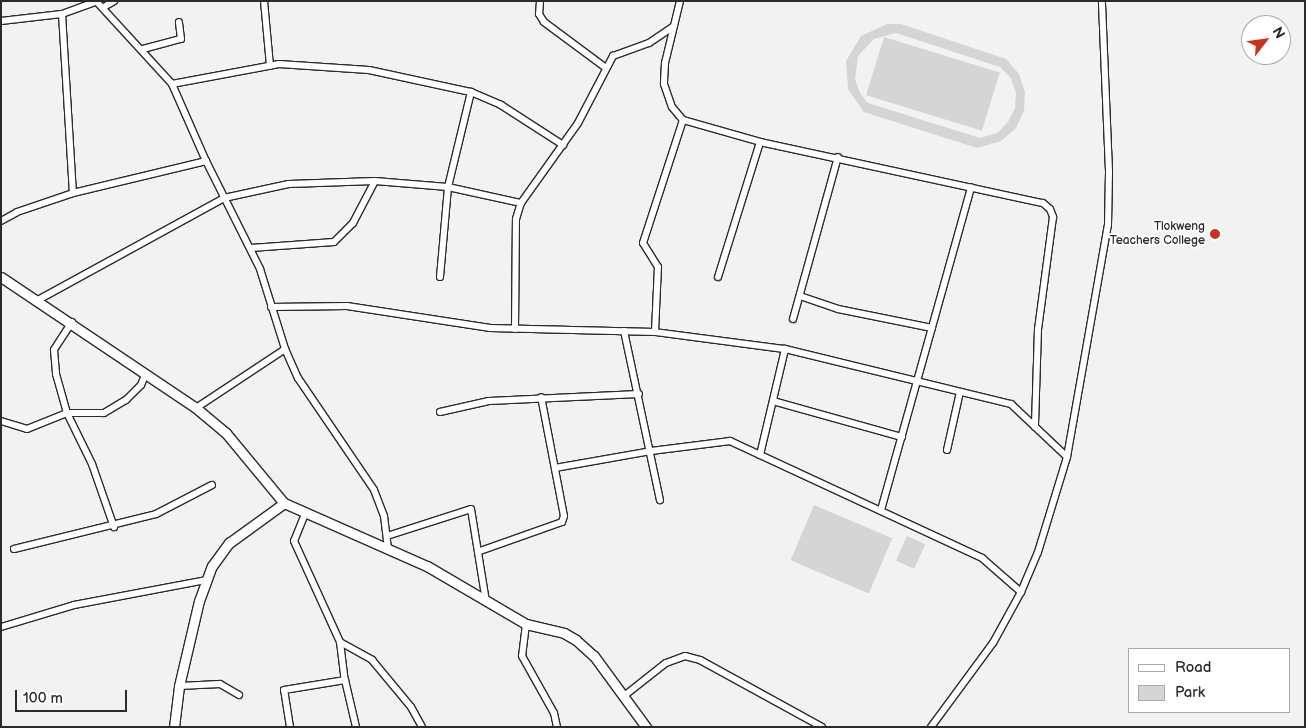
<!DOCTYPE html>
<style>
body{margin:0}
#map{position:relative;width:1306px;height:728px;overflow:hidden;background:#f2f2f2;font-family:"Balsamiq Sans",sans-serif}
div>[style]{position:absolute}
.green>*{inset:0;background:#d5d5d5;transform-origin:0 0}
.roads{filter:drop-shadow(1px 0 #2b2b2b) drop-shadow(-1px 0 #2b2b2b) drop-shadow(0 1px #2b2b2b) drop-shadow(0 -1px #2b2b2b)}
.street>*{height:6px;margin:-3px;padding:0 3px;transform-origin:3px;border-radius:3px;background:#fff}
.secondary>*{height:9px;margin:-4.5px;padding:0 4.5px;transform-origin:4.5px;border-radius:4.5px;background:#fff}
.dots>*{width:14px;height:14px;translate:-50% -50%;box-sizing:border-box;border:2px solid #fff;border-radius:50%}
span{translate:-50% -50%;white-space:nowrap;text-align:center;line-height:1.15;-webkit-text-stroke:4px #fff;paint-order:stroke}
.poi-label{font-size:12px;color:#2b2b2b}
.right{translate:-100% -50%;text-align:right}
.frame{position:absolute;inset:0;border:2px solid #2b2b2b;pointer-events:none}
.legend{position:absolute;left:1128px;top:648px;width:162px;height:65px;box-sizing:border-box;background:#fff;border:1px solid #aaa;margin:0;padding:6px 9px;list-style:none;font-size:15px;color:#2b2b2b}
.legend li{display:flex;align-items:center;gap:10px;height:25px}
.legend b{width:25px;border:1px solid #aaa}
.north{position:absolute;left:1241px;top:15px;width:50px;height:50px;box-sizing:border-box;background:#fff;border:1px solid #aaa;border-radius:50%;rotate:60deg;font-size:14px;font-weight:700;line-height:20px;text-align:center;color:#2b2b2b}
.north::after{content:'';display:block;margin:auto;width:18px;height:22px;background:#c8321e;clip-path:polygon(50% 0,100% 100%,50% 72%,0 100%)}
.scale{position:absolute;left:15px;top:690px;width:112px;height:22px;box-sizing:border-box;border:2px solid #2b2b2b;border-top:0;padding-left:6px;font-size:15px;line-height:18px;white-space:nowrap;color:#2b2b2b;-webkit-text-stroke:4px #fff;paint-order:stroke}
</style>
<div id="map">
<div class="green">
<div style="clip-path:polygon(evenodd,887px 24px,901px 24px,1006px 59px,1019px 74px,1025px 92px,1024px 111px,1016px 128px,1001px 141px,977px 148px,864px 112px,848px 89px,846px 61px,861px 36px,887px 24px,896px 33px,1000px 67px,1011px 78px,1016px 93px,1015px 108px,1008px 122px,997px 133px,980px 138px,868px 103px,860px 93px,855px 79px,858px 56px,874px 39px,896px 33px)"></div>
<div style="left:884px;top:37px;width:121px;height:61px;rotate:17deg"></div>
<div style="left:814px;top:505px;width:85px;height:60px;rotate:23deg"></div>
<div style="left:907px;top:536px;width:20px;height:27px;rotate:24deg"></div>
</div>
<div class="roads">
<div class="street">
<div style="left:96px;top:1px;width:113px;rotate:47.5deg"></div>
<div style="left:172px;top:84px;width:84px;rotate:66.2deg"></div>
<div style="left:206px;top:161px;width:121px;rotate:63.4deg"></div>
<div style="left:260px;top:269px;width:84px;rotate:72.6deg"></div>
<div style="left:285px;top:349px;width:32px;rotate:66deg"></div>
<div style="left:298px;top:378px;width:135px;rotate:55.8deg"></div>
<div style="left:374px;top:490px;width:28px;rotate:69deg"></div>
<div style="left:384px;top:516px;width:32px;rotate:83deg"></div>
<div style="left:264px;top:1px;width:65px;rotate:84.7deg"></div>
<div style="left:540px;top:1px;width:13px;rotate:94deg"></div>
<div style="left:539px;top:14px;width:9px;rotate:58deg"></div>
<div style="left:544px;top:22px;width:77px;rotate:36.6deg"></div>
<div style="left:680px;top:1px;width:64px;rotate:103.6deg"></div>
<div style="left:665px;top:63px;width:21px;rotate:93deg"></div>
<div style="left:664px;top:84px;width:24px;rotate:71deg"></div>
<div style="left:672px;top:107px;width:17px;rotate:50deg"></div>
<div style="left:683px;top:120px;width:80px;rotate:15.9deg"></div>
<div style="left:760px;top:142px;width:289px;rotate:12.2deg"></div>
<div style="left:1043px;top:203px;width:9px;rotate:41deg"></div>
<div style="left:1050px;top:209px;width:9px;rotate:69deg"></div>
<div style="left:1053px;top:217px;width:113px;rotate:97.6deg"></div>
<div style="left:1038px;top:329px;width:98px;rotate:91.8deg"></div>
<div style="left:104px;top:7px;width:12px;rotate:-31deg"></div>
<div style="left:62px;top:14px;width:179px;rotate:86.5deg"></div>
<div style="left:1px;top:21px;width:61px;rotate:-6.5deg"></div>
<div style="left:62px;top:14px;width:37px;rotate:-20deg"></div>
<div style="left:143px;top:49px;width:39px;rotate:-15deg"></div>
<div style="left:181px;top:39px;width:17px;rotate:-97deg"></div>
<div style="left:172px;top:84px;width:109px;rotate:-10.6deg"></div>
<div style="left:279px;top:64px;width:90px;rotate:3.8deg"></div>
<div style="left:369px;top:70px;width:104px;rotate:12.2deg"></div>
<div style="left:471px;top:92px;width:33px;rotate:23deg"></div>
<div style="left:501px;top:105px;width:74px;rotate:32.8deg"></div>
<div style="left:1px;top:221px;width:18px;rotate:-29deg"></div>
<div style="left:17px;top:212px;width:59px;rotate:-18.7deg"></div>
<div style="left:73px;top:193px;width:137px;rotate:-13.5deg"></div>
<div style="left:251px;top:248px;width:83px;rotate:-4.1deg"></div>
<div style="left:334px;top:242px;width:27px;rotate:-45deg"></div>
<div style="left:353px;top:223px;width:47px;rotate:-62.4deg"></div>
<div style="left:440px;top:277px;width:90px;rotate:-84.9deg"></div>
<div style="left:448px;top:187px;width:98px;rotate:-76.4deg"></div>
<div style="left:718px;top:277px;width:141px;rotate:-72.7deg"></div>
<div style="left:800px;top:296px;width:40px;rotate:18.9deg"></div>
<div style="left:838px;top:309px;width:96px;rotate:11.4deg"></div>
<div style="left:38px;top:300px;width:212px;rotate:-28.7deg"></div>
<div style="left:224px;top:198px;width:66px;rotate:-12.2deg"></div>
<div style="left:289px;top:184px;width:86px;rotate:-2deg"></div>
<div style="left:375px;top:181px;width:73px;rotate:4.7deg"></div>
<div style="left:448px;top:187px;width:75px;rotate:12.4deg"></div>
<div style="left:271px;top:307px;width:76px;rotate:-0.8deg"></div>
<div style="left:347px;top:306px;width:145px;rotate:8.7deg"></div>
<div style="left:490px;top:328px;width:165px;rotate:1.4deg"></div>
<div style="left:655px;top:332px;width:131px;rotate:7.5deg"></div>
<div style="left:785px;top:349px;width:233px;rotate:13.7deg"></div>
<div style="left:1011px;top:404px;width:77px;rotate:43.4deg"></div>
<div style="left:793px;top:319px;width:168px;rotate:-74.5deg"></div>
<div style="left:72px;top:322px;width:33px;rotate:123deg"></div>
<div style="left:54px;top:350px;width:24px;rotate:85deg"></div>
<div style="left:56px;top:374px;width:41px;rotate:74.2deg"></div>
<div style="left:67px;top:413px;width:57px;rotate:63.9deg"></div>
<div style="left:92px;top:464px;width:67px;rotate:70.8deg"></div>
<div style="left:515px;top:329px;width:110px;rotate:-89.5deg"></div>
<div style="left:516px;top:219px;width:17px;rotate:-73deg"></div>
<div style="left:521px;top:203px;width:98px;rotate:-54.5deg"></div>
<div style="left:578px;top:123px;width:76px;rotate:-62.4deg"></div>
<div style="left:613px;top:56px;width:38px;rotate:-20deg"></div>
<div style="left:649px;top:43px;width:29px;rotate:-34deg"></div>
<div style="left:624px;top:331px;width:173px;rotate:78deg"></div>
<div style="left:655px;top:332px;width:65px;rotate:-87.4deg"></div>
<div style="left:658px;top:267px;width:28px;rotate:-122deg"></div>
<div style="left:643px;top:243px;width:129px;rotate:-72deg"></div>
<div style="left:773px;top:401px;width:134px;rotate:15.6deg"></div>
<div style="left:196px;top:408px;width:107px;rotate:-33.5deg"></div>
<div style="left:440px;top:412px;width:50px;rotate:-12.7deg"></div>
<div style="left:489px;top:401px;width:150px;rotate:-2.7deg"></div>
<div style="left:1px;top:421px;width:27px;rotate:17deg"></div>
<div style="left:27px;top:429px;width:43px;rotate:-21.8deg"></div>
<div style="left:67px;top:413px;width:37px"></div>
<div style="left:104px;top:413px;width:26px;rotate:-31deg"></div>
<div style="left:126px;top:400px;width:21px;rotate:-45deg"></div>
<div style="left:141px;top:385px;width:13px;rotate:-67deg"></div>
<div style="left:947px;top:450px;width:59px;rotate:-77.4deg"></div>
<div style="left:760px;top:455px;width:109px;rotate:-76.7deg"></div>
<div style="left:555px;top:468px;width:97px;rotate:-10deg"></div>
<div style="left:651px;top:451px;width:80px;rotate:-7.2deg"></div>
<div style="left:730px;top:441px;width:278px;rotate:24.9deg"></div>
<div style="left:982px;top:558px;width:52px;rotate:41.1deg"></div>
<div style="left:881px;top:510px;width:335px;rotate:-74.4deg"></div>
<div style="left:305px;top:514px;width:29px;rotate:112deg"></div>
<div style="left:294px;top:541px;width:111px;rotate:65.5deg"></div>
<div style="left:340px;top:642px;width:38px;rotate:83deg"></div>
<div style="left:345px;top:680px;width:48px;rotate:76.8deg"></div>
<div style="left:387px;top:536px;width:88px;rotate:-17.8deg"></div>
<div style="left:471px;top:509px;width:94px;rotate:80.8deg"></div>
<div style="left:14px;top:549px;width:146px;rotate:-13.8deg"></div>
<div style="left:156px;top:514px;width:63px;rotate:-27.4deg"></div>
<div style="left:480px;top:551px;width:87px;rotate:-19.5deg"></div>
<div style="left:562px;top:522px;width:6px;rotate:-72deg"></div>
<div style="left:564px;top:516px;width:121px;rotate:-100.9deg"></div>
<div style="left:526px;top:624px;width:32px;rotate:97deg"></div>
<div style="left:522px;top:656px;width:65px;rotate:60.7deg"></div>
<div style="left:554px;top:713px;width:14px;rotate:78deg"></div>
<div style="left:1px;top:627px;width:76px;rotate:-16.8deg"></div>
<div style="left:74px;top:605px;width:134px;rotate:-10.7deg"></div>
<div style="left:340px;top:642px;width:37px;rotate:29deg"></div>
<div style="left:372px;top:660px;width:61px;rotate:50.3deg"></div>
<div style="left:411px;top:707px;width:23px;rotate:61deg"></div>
<div style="left:179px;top:686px;width:41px;rotate:-2.8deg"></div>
<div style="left:220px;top:684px;width:22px;rotate:30deg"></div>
<div style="left:624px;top:696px;width:53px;rotate:-38.2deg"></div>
<div style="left:666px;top:663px;width:20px;rotate:-20deg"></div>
<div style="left:685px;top:656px;width:16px;rotate:15deg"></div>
<div style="left:700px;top:660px;width:139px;rotate:28.8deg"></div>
<div style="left:290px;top:727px;width:37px;rotate:-99deg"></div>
<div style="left:284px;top:690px;width:62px;rotate:-9.3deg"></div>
<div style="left:931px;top:727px;width:104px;rotate:-53.6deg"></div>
<div style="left:993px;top:643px;width:58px;rotate:-61.2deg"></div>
<div style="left:1021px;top:592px;width:43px;rotate:-67deg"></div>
<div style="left:1038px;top:552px;width:99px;rotate:-73deg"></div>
<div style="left:1067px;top:457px;width:236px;rotate:-80deg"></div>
<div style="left:1108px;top:225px;width:54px;rotate:-88.9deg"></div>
<div style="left:1109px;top:171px;width:170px;rotate:-92.4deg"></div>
</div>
<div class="secondary">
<div style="left:1px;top:277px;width:235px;rotate:33.9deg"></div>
<div style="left:196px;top:408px;width:39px;rotate:40deg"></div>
<div style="left:226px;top:433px;width:91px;rotate:50.4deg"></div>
<div style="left:284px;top:503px;width:156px;rotate:23.8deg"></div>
<div style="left:427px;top:566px;width:115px;rotate:30.4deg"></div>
<div style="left:526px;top:624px;width:39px;rotate:13deg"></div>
<div style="left:564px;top:633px;width:14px;rotate:30deg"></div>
<div style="left:576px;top:640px;width:24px;rotate:42deg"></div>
<div style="left:594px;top:656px;width:88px;rotate:53.8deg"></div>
<div style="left:174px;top:727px;width:41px;rotate:-83deg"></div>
<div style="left:179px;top:686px;width:87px;rotate:-76.8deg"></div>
<div style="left:199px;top:601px;width:37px;rotate:-70deg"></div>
<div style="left:212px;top:566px;width:29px;rotate:-54deg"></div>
<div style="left:229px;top:543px;width:68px;rotate:-36deg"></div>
</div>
</div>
<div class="dots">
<div style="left:1215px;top:234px;background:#c8321e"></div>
</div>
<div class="poi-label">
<span class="right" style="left:1205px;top:234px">Tlokweng<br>Teachers College</span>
</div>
<div class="frame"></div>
<ul class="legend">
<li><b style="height:6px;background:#fff"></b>Road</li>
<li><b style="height:14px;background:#d5d5d5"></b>Park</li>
</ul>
<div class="north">N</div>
<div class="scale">100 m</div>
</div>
